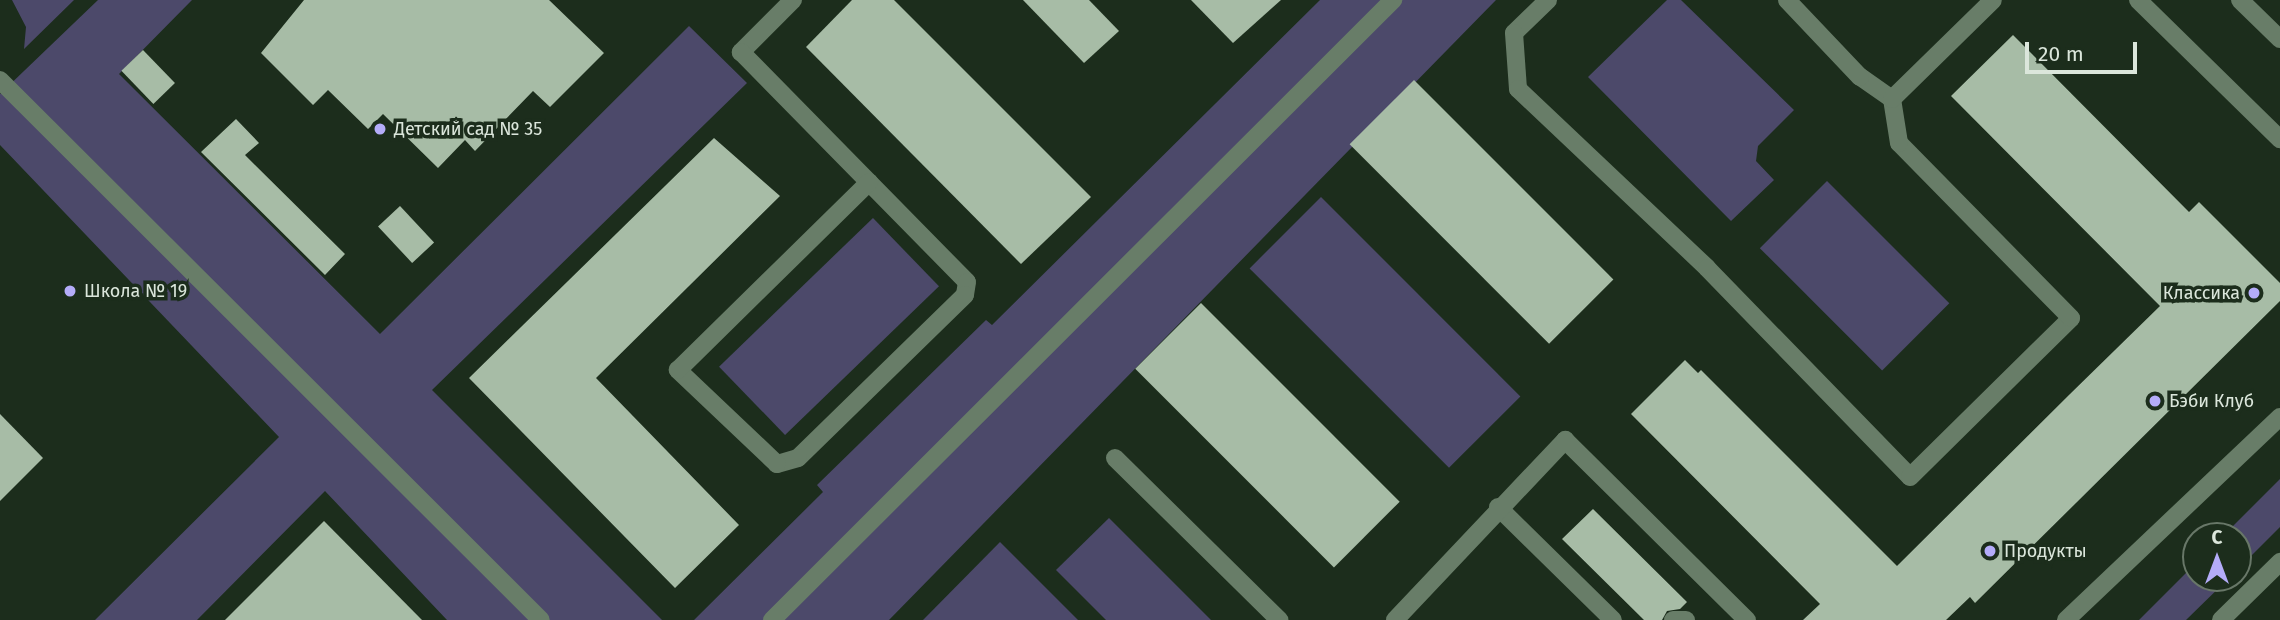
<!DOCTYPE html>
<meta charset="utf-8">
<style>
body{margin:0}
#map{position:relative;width:2280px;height:620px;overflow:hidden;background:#1c2d1c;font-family:"Fira Sans",sans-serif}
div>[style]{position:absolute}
.green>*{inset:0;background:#4c496a;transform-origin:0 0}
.building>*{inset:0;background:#a7bca6;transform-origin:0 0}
.minor>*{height:18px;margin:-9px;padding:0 9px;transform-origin:9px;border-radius:9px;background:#687d68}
.dots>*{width:19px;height:19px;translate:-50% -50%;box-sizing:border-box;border:4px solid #1c2d1c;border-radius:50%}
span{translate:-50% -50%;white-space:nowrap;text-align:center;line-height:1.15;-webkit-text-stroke:7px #1c2d1c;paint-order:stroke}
.poi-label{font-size:18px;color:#dbe6db}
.left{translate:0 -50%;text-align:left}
.right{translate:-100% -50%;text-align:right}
.north{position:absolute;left:2182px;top:522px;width:70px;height:70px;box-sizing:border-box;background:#1c2d1c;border:2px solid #687768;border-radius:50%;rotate:0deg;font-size:19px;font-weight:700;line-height:28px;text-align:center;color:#dbe6db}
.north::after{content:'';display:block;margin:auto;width:24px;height:32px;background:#b4acf9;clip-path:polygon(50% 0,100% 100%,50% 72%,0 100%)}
.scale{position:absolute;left:2025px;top:42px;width:112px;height:32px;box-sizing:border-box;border:4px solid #dbe6db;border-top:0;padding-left:9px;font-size:21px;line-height:24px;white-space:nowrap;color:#dbe6db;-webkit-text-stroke:5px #1c2d1c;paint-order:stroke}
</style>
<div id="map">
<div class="green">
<div style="clip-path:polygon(12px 0,74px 0,24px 49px,26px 27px)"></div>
<div style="clip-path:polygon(98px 0,192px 0,119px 74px,380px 334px,689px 26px,747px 83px,432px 390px,662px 620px,447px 620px,325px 491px,197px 620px,95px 620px,279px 437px,0 145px,0 94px)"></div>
<div style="clip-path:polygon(1320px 0,1496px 0,889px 620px,694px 620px,823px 492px,817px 485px,986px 320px,992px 325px)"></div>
<div style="clip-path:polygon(1667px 0,1681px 0,1794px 110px,1758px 146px,1756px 161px,1774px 180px,1731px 221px,1588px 77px)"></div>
<div style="left:1827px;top:181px;width:173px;height:95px;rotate:45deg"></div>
<div style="left:1321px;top:197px;width:282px;height:101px;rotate:45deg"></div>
<div style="left:873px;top:218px;width:95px;height:214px;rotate:46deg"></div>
<div style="clip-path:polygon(2280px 479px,2280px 527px,2238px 569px,2238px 536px,2223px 536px)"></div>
<div style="clip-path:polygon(1109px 518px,1211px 620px,1106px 620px,1056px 570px)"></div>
<div style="clip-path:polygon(1000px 542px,1078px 620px,923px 620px)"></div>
<div style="clip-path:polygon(2196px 563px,2196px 578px,2229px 578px,2186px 620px,2139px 620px)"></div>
</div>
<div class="building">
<div style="clip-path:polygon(304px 0,549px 0,604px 53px,550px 107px,533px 91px,475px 151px,465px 140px,438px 168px,383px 114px,368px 129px,328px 90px,313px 105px,261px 53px)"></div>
<div style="clip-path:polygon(852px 0,894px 0,1091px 197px,1021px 264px,806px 47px)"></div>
<div style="clip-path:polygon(1023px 0,1089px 0,1119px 31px,1084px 63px)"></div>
<div style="clip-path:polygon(1191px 0,1281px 0,1233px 43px)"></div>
<div style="clip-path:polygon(2013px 35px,2189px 212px,2199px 202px,2280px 283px,2280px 301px,1975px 603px,1970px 597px,1946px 620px,1803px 620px,1820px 604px,1631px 414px,1685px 360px,1698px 373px,1701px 370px,1897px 566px,2070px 394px,2160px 306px,1951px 96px)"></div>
<div style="left:143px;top:50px;width:46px;height:30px;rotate:46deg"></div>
<div style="left:1414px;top:80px;width:282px;height:91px;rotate:45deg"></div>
<div style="clip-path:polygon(236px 119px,259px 143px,245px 155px,345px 254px,325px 275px,201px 152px)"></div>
<div style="clip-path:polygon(714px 138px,780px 196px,596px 378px,739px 525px,675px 588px,469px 378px)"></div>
<div style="left:400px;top:206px;width:50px;height:30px;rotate:47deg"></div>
<div style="left:1201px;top:303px;width:281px;height:93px;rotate:45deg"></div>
<div style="clip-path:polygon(0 414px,43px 458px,0 501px)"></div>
<div style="clip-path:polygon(1593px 509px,1687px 602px,1680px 609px,1667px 611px,1662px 620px,1644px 620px,1562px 539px)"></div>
<div style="clip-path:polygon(324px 521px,422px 620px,225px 620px)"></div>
</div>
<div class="minor">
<div style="left:793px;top:0;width:74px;rotate:135deg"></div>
<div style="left:741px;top:52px;width:322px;rotate:45.5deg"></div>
<div style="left:967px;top:282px;width:13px;rotate:99deg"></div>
<div style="left:965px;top:295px;width:233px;rotate:135.7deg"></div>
<div style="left:798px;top:458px;width:22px;rotate:164deg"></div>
<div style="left:777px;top:464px;width:137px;rotate:-136.5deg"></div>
<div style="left:678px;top:370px;width:268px;rotate:-44.5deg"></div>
<div style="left:1548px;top:0;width:47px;rotate:135.9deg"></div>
<div style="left:1514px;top:33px;width:56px;rotate:85.9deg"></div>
<div style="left:1518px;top:89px;width:260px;rotate:43.4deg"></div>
<div style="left:1707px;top:268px;width:291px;rotate:45.8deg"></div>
<div style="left:1910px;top:477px;width:226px;rotate:-44.6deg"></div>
<div style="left:2071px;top:318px;width:245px;rotate:-134.5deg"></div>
<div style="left:1899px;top:143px;width:45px;rotate:-99deg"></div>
<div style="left:1892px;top:99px;width:39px;rotate:-145deg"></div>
<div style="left:1860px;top:77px;width:106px;rotate:-133.5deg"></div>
<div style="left:2138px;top:0;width:199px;rotate:44.4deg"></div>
<div style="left:2240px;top:0;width:56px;rotate:44.3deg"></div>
<div style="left:0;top:80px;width:764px;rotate:44.95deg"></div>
<div style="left:1892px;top:99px;width:141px;rotate:-44.4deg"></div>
<div style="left:1115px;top:458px;width:231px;rotate:44.6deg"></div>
<div style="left:1498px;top:507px;width:161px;rotate:44.5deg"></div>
<div style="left:772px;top:620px;width:878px;rotate:-44.95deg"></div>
<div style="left:1395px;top:620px;width:248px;rotate:-46.6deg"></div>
<div style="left:1565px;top:440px;width:256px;rotate:44.7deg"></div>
<div style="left:1673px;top:620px;width:13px"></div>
<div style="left:2066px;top:620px;width:295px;rotate:-43.5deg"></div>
<div style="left:2221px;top:620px;width:83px;rotate:-44.5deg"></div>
</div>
<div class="dots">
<div style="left:380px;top:129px;background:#b4acf9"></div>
<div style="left:70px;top:291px;background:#b4acf9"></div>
<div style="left:2254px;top:293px;background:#b4acf9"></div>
<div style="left:2155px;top:401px;background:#b4acf9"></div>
<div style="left:1990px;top:551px;background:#b4acf9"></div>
</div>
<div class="poi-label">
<span class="left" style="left:394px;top:129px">Детский сад № 35</span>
<span class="left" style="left:84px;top:291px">Школа № 19</span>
<span class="right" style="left:2240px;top:293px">Классика</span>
<span class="left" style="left:2169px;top:401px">Бэби Клуб</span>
<span class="left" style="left:2004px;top:551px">Продукты</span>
</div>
<div class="north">С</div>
<div class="scale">20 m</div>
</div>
